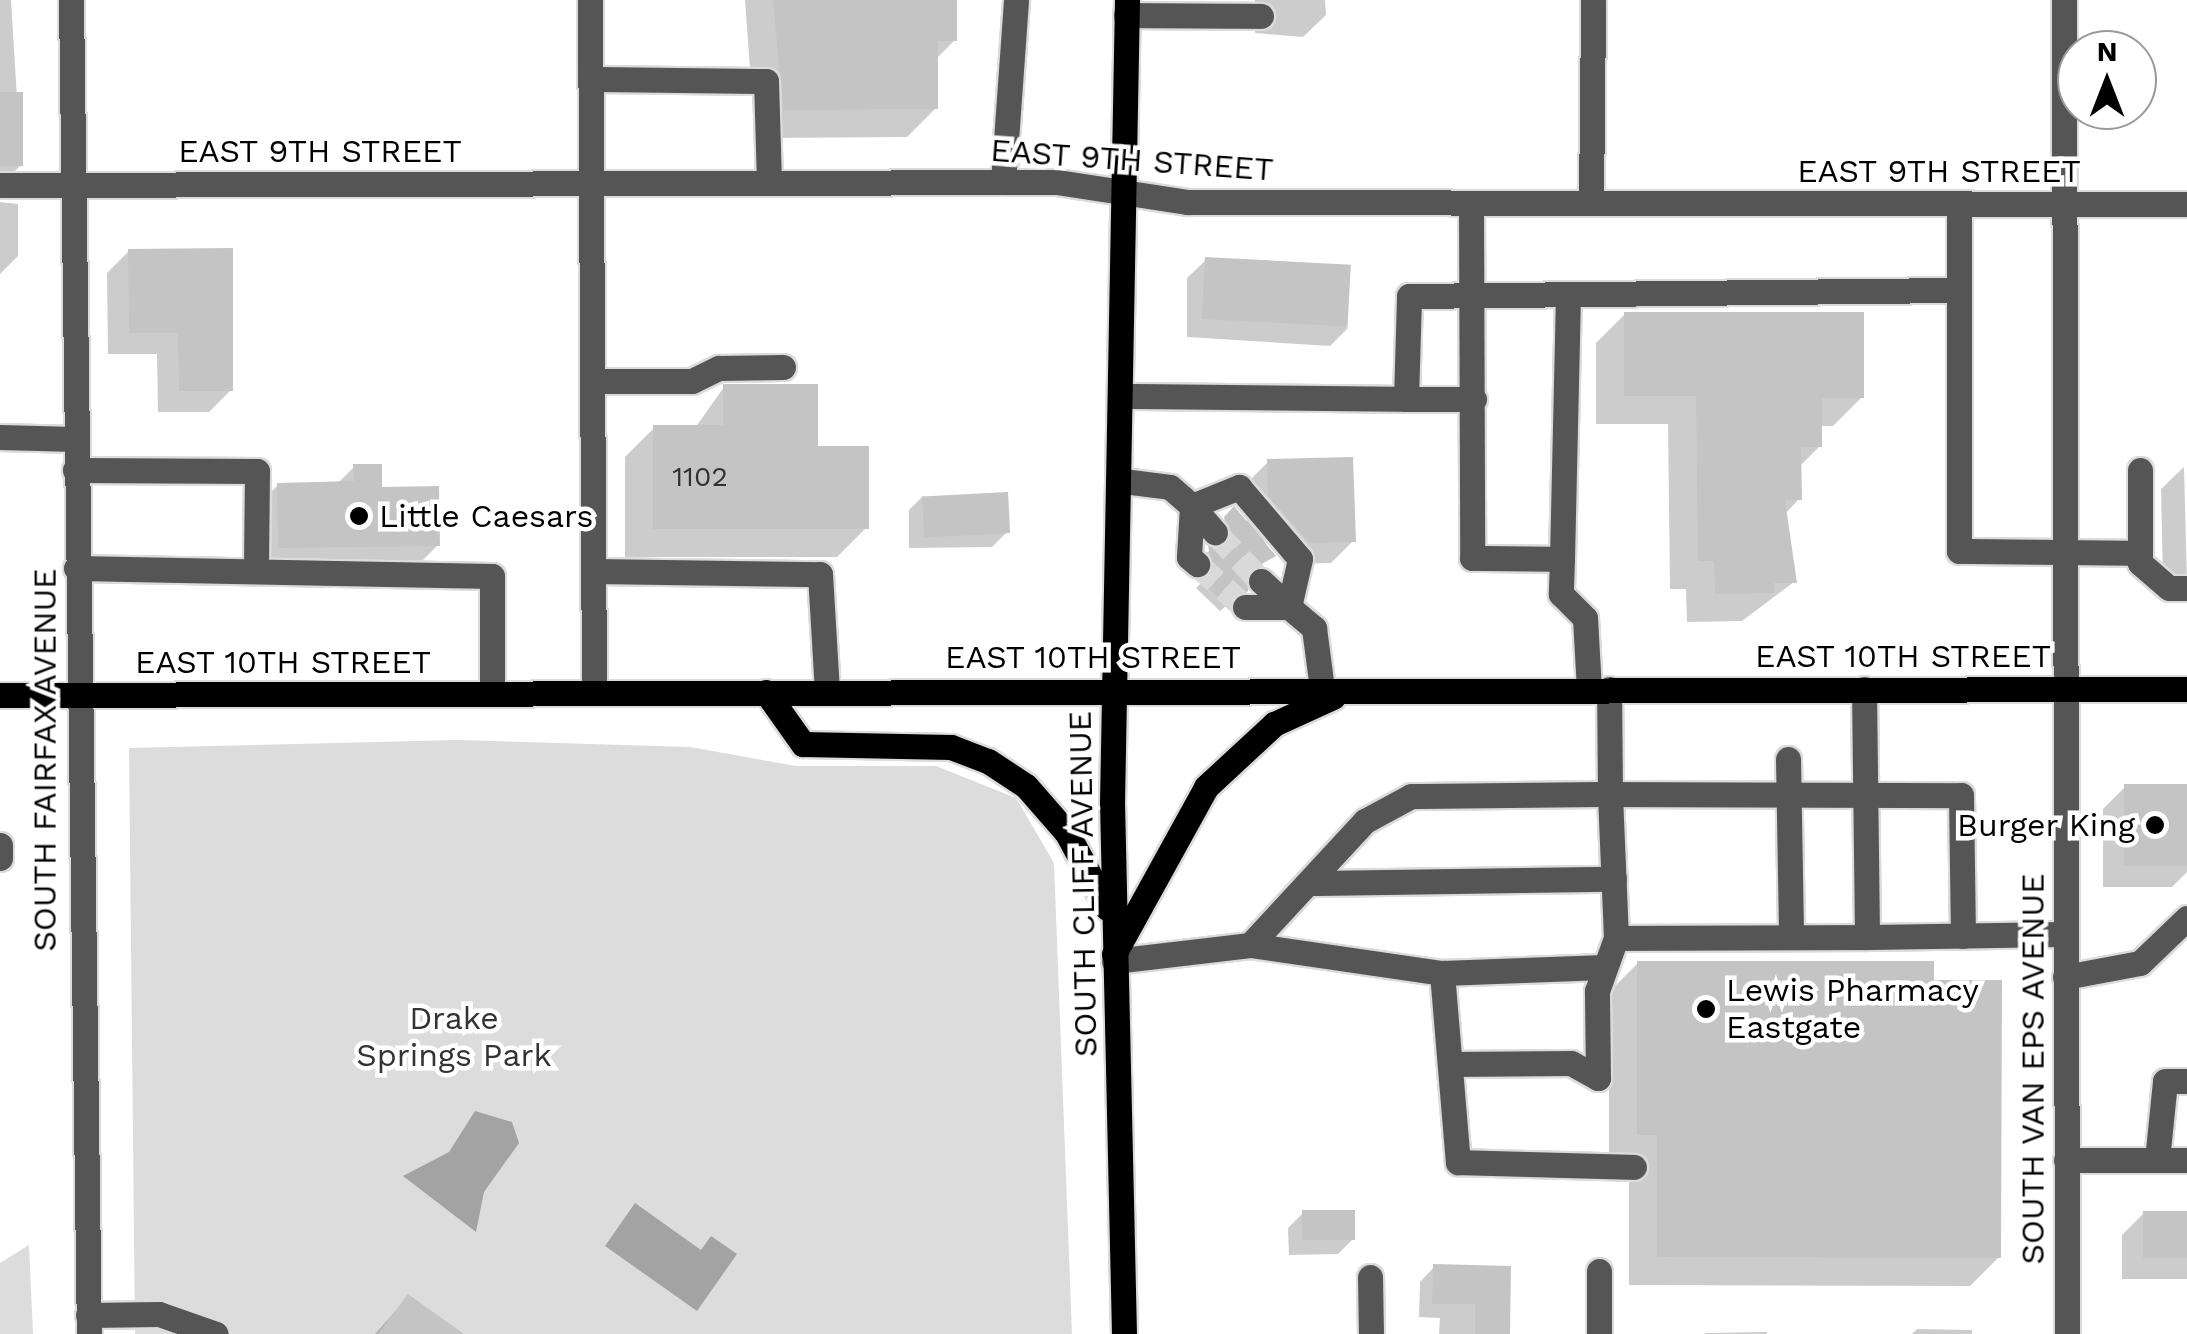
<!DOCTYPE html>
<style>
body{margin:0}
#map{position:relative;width:2187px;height:1334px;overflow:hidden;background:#fff;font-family:"Work Sans",sans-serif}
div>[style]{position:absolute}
.green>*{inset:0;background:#dcdcdc}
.water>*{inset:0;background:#a3a3a3}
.shadow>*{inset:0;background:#0003}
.building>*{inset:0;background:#c4c4c4;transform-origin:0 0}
.minor-tunnel>*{height:25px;margin-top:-12.5px;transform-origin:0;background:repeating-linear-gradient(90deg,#d9d9d9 0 25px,transparent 0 37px)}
.roads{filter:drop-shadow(2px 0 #dbdbdb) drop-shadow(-2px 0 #dbdbdb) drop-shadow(0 2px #dbdbdb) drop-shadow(0 -2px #dbdbdb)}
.minor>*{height:25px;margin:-12.5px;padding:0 12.5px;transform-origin:12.5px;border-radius:12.5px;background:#555}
.major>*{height:25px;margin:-12.5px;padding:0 12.5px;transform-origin:12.5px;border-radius:12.5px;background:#000}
.dots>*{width:28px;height:28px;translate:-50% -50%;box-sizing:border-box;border:5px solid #fff;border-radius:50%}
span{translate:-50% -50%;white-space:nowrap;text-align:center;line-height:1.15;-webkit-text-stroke:9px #fff;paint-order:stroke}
.number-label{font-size:28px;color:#313131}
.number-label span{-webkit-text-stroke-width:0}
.street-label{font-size:32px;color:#000}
.poi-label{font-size:32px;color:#000}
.left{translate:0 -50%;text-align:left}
.right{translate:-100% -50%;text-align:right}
.park-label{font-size:32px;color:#333}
.north{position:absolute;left:2057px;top:30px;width:100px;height:100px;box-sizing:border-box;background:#fff;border:2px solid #999;border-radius:50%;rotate:0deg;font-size:28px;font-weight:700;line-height:40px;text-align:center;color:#000}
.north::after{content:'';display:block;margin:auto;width:35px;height:45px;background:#000;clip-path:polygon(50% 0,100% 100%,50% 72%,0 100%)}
</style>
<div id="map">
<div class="green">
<div style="clip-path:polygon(459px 740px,690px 747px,796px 766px,936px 766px,1016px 798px,1054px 863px,1072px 1334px,135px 1334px,129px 748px)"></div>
<div style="clip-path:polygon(29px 1245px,33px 1334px,0 1334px,0 1263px)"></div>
</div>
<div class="water">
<div style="clip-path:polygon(475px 1111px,512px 1122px,519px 1143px,484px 1192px,476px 1232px,403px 1176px,449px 1152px)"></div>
<div style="clip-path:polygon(635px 1203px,701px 1250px,711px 1236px,737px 1254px,697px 1311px,605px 1246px)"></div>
</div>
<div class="shadow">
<div style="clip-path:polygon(0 0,11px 0,21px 165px,0 186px)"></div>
<div style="clip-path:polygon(745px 0,955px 0,955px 40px,936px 59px,936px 108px,907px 137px,755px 138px)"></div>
<div style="clip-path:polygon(1255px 0,1325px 0,1326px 15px,1303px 37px,1255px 33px)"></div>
<div style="clip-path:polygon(0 202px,18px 204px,18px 256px,0 274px)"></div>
<div style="clip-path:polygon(129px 251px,231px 390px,209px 412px,158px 412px,157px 354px,108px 354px,107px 273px)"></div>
<div style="clip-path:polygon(1206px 260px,1265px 260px,1348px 328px,1330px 346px,1187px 337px,1187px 278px)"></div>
<div style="clip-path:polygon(1625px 314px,1862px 397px,1833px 426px,1820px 426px,1820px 446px,1799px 467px,1799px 499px,1785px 514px,1794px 582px,1742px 621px,1687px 622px,1686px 589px,1670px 589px,1668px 424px,1596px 424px,1596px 343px)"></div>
<div style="clip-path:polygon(724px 387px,816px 449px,866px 528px,837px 557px,625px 557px,625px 457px,654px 428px,695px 428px)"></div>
<div style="clip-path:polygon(1268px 462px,1353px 541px,1331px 563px,1287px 564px,1261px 535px,1273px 556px,1246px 573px,1246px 590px,1220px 611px,1196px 588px,1207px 577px,1202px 555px,1224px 543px,1218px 526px,1234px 510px,1247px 525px,1246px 484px)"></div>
<div style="clip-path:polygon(354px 467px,438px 545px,416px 567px,257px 569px,256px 507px,278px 485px,337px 484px)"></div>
<div style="clip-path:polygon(2184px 467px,2187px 583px,2163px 583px,2161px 489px)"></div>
<div style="clip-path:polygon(923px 496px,1007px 532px,992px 547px,909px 548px,909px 510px)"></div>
<div style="clip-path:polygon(2125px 787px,2187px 787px,2187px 872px,2172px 887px,2103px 887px,2103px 809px)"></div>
<div style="clip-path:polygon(1638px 963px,1931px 982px,1999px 1257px,1970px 1286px,1629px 1285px,1629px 1164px,1609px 1164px,1609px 992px)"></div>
<div style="clip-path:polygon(1303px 1213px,1353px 1239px,1338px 1254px,1289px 1255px,1288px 1228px)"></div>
<div style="clip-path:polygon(2144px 1213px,2187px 1213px,2187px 1279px,2122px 1279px,2122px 1235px)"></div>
<div style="clip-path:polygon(1434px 1267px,1508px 1268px,1508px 1334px,1439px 1334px,1440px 1318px,1419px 1317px,1420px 1282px)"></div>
<div style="clip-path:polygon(408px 1297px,460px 1334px,375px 1334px)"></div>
<div style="clip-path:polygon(1917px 1329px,1972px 1330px,1972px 1334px,1912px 1334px)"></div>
<div style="clip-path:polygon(1767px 1332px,1767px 1334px,1704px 1334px,1706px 1333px)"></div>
</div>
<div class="building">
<div style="clip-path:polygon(773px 0,957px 0,957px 41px,938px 41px,938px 109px,783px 110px)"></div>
<div style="left:0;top:92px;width:23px;height:74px"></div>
<div style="clip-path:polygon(233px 248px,233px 391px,179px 391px,178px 333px,129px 333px,128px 249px)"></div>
<div style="left:1205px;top:257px;width:146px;height:62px;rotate:3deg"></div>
<div style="clip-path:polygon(1624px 312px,1864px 312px,1864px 398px,1822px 398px,1822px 447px,1801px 447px,1802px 500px,1785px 500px,1797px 583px,1774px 583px,1774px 593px,1715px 594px,1714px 561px,1698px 561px,1696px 396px,1624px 396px)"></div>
<div style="clip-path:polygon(723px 384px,818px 384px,818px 446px,869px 446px,869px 529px,653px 529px,653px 425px,723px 425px)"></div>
<div style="clip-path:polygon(1353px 457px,1356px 542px,1310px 543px,1268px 496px,1267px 459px)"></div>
<div style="clip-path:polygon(353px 464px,382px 464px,382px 487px,439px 486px,440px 546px,278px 548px,277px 483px,354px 481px)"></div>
<div style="left:1008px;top:492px;width:41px;height:86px;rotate:87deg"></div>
<div style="clip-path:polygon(1234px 506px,1276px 556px,1249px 571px,1248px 591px,1229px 607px,1200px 580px,1213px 568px,1208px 546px,1230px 538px,1224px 517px)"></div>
<div style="left:2124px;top:784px;width:63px;height:82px"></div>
<div style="clip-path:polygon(1637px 961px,1934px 961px,1934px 980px,2002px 980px,2001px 1258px,1657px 1257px,1657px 1135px,1637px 1135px)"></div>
<div style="left:1355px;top:1210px;width:30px;height:53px;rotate:90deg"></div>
<div style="left:2143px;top:1211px;width:44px;height:47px"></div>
<div style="clip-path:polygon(1433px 1264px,1511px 1266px,1510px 1334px,1475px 1334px,1475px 1304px,1432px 1304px)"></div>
<div style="clip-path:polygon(408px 1294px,464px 1334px,378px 1334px)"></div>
</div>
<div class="minor-tunnel">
<div style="left:1215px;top:532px;width:67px;rotate:46.8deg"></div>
<div style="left:1197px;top:564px;width:64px;rotate:41.9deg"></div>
</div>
<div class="roads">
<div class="minor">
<div style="left:71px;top:0;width:1334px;rotate:89.23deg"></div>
<div style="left:590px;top:0;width:693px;rotate:89.67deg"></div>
<div style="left:2064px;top:0;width:1334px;rotate:89.87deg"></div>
<div style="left:1126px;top:15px;width:135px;rotate:0.4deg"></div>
<div style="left:590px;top:79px;width:176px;rotate:0.7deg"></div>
<div style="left:766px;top:81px;width:100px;rotate:88.3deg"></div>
<div style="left:1003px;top:182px;width:182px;rotate:-85.9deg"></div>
<div style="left:0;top:185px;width:1057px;rotate:-0.16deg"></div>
<div style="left:1057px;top:182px;width:132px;rotate:8.7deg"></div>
<div style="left:1187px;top:202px;width:1000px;rotate:0.11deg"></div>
<div style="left:1471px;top:203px;width:355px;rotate:89.8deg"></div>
<div style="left:1472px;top:558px;width:90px;rotate:0.6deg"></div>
<div style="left:1562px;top:559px;width:264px;rotate:-88.7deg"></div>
<div style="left:1591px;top:203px;width:203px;rotate:-89.4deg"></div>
<div style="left:1959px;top:204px;width:347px;rotate:90deg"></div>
<div style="left:1959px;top:551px;width:181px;rotate:0.6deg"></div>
<div style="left:593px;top:381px;width:99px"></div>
<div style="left:692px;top:381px;width:30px;rotate:-26deg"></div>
<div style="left:719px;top:368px;width:64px;rotate:-0.9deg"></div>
<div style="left:1125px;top:396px;width:281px;rotate:0.6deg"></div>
<div style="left:1406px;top:399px;width:103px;rotate:-88.3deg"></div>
<div style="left:1409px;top:296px;width:550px;rotate:-0.63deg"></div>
<div style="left:1406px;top:399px;width:68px"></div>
<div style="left:0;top:437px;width:75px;rotate:1.5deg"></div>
<div style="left:75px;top:470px;width:182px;rotate:0.3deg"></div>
<div style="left:257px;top:471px;width:100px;rotate:90.6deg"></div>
<div style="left:2140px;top:470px;width:93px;rotate:90deg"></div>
<div style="left:2140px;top:563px;width:38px;rotate:41deg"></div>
<div style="left:2169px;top:588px;width:18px"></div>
<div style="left:1123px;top:481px;width:47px;rotate:7.3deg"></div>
<div style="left:1170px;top:487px;width:29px;rotate:41deg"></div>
<div style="left:1192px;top:506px;width:51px;rotate:-22deg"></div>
<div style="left:1239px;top:487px;width:94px;rotate:49.7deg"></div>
<div style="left:1300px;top:559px;width:49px;rotate:102.9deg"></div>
<div style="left:1289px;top:607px;width:33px;rotate:40deg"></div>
<div style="left:1314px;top:628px;width:62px;rotate:82.5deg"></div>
<div style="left:1192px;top:506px;width:51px;rotate:93.4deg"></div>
<div style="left:1189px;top:557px;width:11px;rotate:41deg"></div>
<div style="left:1192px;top:506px;width:35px;rotate:49deg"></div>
<div style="left:1562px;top:559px;width:35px;rotate:92deg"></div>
<div style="left:1561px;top:594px;width:34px;rotate:45deg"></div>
<div style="left:1585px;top:618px;width:71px;rotate:86.8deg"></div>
<div style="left:76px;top:568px;width:416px;rotate:1.1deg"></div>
<div style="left:492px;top:576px;width:117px;rotate:90deg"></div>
<div style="left:594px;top:571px;width:226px;rotate:0.8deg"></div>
<div style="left:820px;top:574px;width:117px;rotate:86.6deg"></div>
<div style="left:1261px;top:581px;width:38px;rotate:43deg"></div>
<div style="left:1245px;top:607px;width:44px"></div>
<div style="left:1864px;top:689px;width:248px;rotate:89.3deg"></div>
<div style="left:1867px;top:937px;width:198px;rotate:-0.9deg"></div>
<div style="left:1788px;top:759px;width:178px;rotate:89deg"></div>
<div style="left:0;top:845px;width:13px;rotate:90deg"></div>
<div style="left:1312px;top:883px;width:302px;rotate:-0.8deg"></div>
<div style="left:1616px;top:938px;width:251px;rotate:-0.2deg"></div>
<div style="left:1250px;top:945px;width:194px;rotate:8.3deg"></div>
<div style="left:1442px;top:973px;width:162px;rotate:-2.1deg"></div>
<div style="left:1114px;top:961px;width:137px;rotate:-6.7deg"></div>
<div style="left:1250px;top:945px;width:169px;rotate:-47.2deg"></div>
<div style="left:1365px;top:821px;width:52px;rotate:-28.5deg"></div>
<div style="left:1411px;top:796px;width:199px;rotate:-0.6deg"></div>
<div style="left:1610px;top:794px;width:105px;rotate:-90.5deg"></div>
<div style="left:1442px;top:973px;width:190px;rotate:85.2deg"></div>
<div style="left:1458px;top:1162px;width:176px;rotate:1.6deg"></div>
<div style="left:2065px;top:977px;width:76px;rotate:-10.6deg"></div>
<div style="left:2140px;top:963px;width:65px;rotate:-43.8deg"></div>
<div style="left:1450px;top:1064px;width:121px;rotate:-0.5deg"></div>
<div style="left:1571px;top:1063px;width:31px;rotate:29deg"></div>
<div style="left:1598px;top:1078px;width:87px;rotate:-90.7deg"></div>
<div style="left:1597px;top:991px;width:56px;rotate:-70.3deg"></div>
<div style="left:1616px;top:938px;width:144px;rotate:-92.4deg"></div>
<div style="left:1610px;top:794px;width:351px;rotate:0.2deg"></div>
<div style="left:1961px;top:795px;width:141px;rotate:89.2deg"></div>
<div style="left:2066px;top:1160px;width:121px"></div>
<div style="left:2157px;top:1160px;width:79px;rotate:-84.2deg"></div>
<div style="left:2165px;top:1081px;width:22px"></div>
<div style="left:1370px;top:1277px;width:57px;rotate:89deg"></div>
<div style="left:88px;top:1315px;width:71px;rotate:-0.8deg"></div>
<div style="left:159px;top:1314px;width:60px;rotate:19.3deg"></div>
<div style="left:1599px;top:1334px;width:63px;rotate:-90deg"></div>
</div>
<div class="major">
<div style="left:766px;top:692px;width:64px;rotate:54.6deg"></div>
<div style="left:803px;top:744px;width:148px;rotate:1.2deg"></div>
<div style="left:951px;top:747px;width:40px;rotate:21deg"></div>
<div style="left:988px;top:761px;width:45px;rotate:33.3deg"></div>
<div style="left:1026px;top:786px;width:62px;rotate:48.9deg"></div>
<div style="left:1067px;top:833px;width:85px;rotate:61.9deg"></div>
<div style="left:0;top:695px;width:2187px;rotate:-0.16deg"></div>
<div style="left:1114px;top:954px;width:191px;rotate:-61.1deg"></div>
<div style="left:1206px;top:787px;width:93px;rotate:-42.8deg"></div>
<div style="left:1274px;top:724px;width:65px;rotate:-24.6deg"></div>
<div style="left:1124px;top:1334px;width:531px;rotate:-91.29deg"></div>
<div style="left:1112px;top:803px;width:803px;rotate:-88.93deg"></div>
</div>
</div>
<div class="dots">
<div style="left:359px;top:516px;background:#000"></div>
<div style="left:2155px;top:825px;background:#000"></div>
<div style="left:1706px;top:1009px;background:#000"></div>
</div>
<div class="number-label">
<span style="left:700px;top:477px">1102</span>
</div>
<div class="street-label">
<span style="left:320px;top:151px">EAST 9TH STREET</span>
<span style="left:1132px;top:160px;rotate:4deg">EAST 9TH STREET</span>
<span style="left:1939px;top:171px">EAST 9TH STREET</span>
<span style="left:1903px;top:656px">EAST 10TH STREET</span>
<span style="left:1093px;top:657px">EAST 10TH STREET</span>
<span style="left:283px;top:662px">EAST 10TH STREET</span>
<span style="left:45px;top:760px;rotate:-90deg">SOUTH FAIRFAX AVENUE</span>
<span style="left:1083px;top:884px;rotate:-91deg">SOUTH CLIFF AVENUE</span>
<span style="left:2033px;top:1069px;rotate:-90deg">SOUTH VAN EPS AVENUE</span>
</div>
<div class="poi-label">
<span class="left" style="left:379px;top:516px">Little Caesars</span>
<span class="right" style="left:2135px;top:825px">Burger King</span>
<span class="left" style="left:1726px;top:1009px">Lewis Pharmacy<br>Eastgate</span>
</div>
<div class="park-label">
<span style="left:454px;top:1037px">Drake<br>Springs Park</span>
</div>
<div class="north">N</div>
</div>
